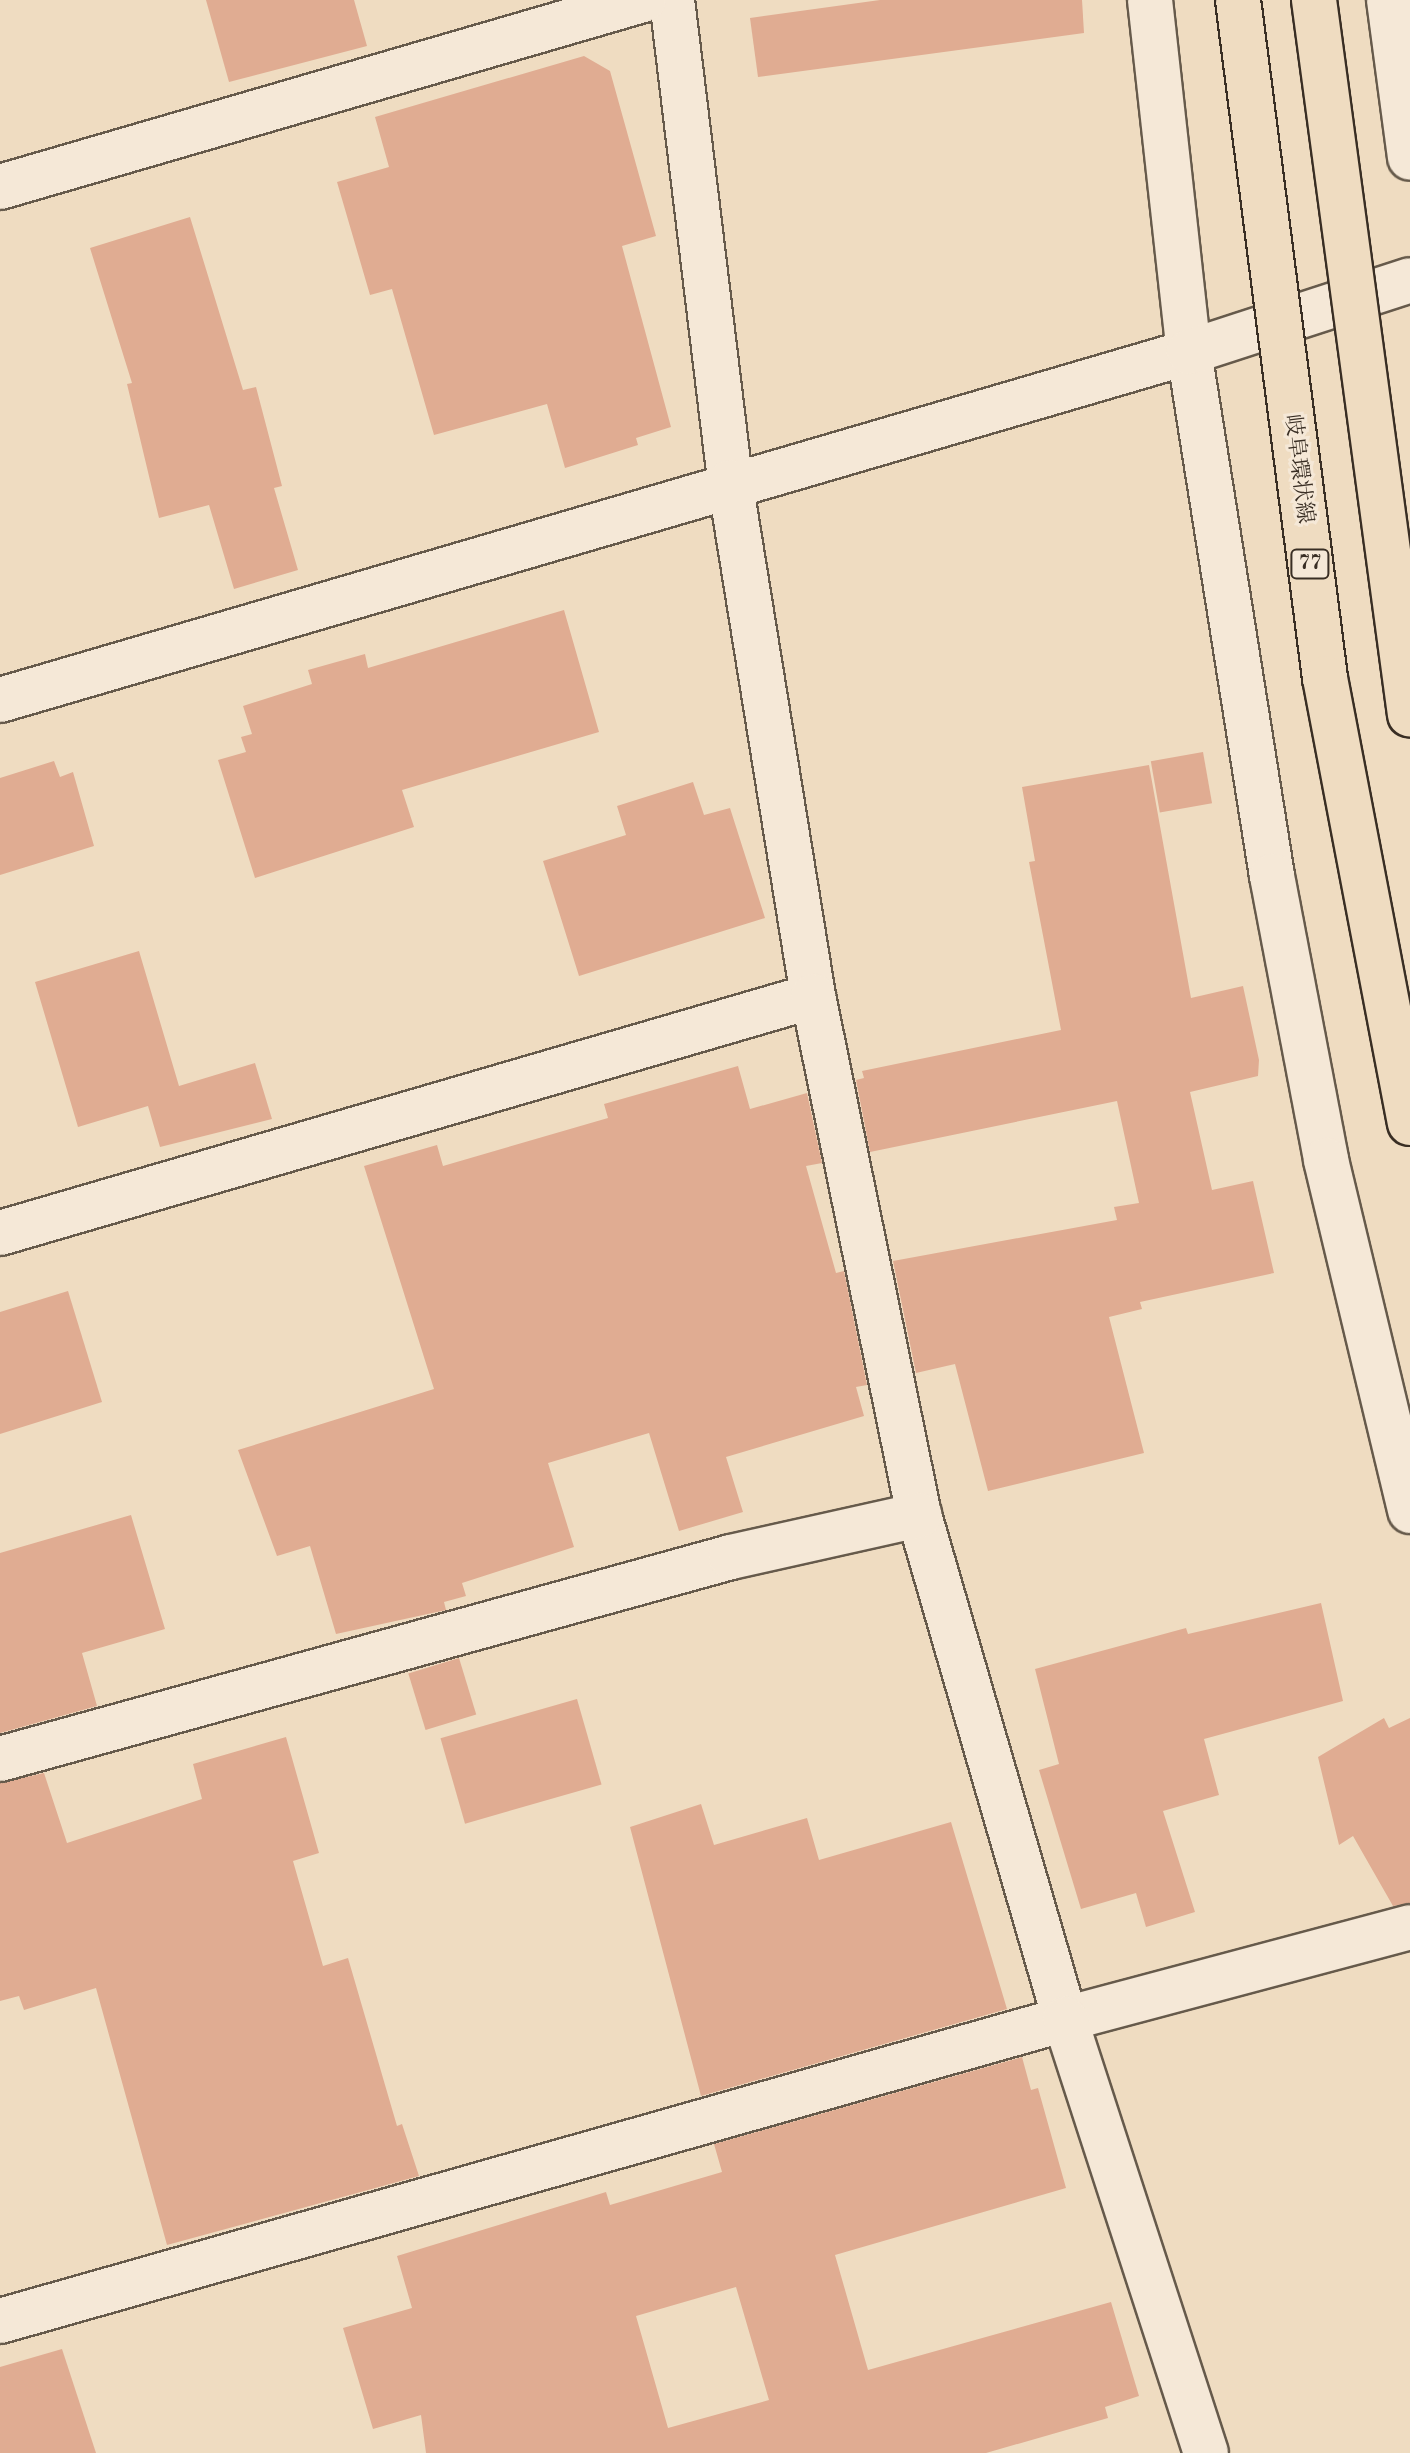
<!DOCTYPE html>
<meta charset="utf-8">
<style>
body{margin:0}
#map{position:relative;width:1410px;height:2453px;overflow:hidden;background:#efdcc1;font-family:"Old Standard TT","Noto Serif JP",serif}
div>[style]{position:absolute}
.building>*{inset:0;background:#e0ac92;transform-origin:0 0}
.roads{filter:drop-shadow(2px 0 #665a4b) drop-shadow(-2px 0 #665a4b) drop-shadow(0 2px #665a4b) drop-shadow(0 -2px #665a4b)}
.street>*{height:44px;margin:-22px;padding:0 22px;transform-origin:22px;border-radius:22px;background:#f5e8d7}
.bridges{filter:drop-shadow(2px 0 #392e24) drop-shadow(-2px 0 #392e24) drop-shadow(0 2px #392e24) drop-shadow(0 -2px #392e24)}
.primary-bridge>*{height:44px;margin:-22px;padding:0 22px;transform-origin:22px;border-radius:22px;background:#efdcc1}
span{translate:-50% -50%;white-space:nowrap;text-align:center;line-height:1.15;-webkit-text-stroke:6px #f5e8d7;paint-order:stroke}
.shield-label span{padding:2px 6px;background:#f5e8d7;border:2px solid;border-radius:6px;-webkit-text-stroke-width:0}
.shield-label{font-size:20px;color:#392e24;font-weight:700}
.street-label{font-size:22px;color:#392e24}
</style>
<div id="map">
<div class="building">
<div style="clip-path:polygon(206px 0,354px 0,367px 46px,229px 82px)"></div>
<div style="clip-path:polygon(880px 0,1082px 0,1084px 33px,758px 77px,750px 18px)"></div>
<div style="clip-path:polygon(584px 56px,610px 71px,656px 236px,622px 246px,671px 427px,636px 438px,638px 445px,565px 468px,547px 404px,434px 435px,392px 289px,370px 295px,337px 182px,389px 167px,375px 117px)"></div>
<div style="clip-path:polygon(190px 217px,243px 390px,256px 387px,282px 486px,274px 488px,298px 570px,234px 589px,209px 505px,159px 518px,127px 384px,132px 383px,90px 248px)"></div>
<div style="clip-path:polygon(564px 610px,599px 732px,402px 790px,414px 827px,255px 878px,218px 760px,246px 752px,241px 737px,252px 734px,243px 706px,312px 684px,308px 670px,365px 654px,368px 668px)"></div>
<div style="left:1203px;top:752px;width:52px;height:53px;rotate:80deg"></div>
<div style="clip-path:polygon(54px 761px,60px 777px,73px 772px,94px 846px,0 875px,0 778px)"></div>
<div style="clip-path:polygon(1149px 765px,1191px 998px,1243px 986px,1259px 1060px,1258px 1076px,1190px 1092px,1212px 1190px,1253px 1181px,1274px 1273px,1140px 1302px,1142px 1309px,1109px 1317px,1144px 1453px,988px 1491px,955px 1364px,916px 1373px,893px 1261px,1117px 1220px,1114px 1207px,1139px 1203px,1117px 1101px,870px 1152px,856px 1080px,864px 1078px,862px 1071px,1061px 1030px,1029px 862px,1035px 861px,1022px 787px)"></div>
<div style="clip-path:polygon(693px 782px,704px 815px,730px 808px,765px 918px,579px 976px,543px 861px,626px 835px,617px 806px)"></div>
<div style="clip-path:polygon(139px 951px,179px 1086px,255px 1063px,272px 1119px,160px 1147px,148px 1106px,78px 1127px,35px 982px)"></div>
<div style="clip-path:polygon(738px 1066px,750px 1109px,807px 1093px,822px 1163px,806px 1166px,836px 1273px,844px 1271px,867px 1385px,856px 1387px,864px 1416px,726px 1457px,743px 1512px,679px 1531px,649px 1433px,548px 1463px,574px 1547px,462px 1583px,466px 1596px,444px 1602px,446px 1610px,336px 1634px,310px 1546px,277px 1556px,238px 1450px,434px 1389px,364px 1166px,437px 1145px,443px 1166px,608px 1118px,604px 1104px)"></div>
<div style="clip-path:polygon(68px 1291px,102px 1402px,0 1434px,0 1312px)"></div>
<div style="clip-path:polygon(131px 1515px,165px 1629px,82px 1653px,97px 1706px,0 1733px,0 1553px)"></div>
<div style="clip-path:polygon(1321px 1603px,1343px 1701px,1204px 1739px,1219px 1795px,1163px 1811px,1195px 1912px,1146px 1927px,1136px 1893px,1081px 1909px,1039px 1770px,1059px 1764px,1035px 1669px,1186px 1628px,1188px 1634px)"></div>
<div style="left:459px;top:1658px;width:59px;height:53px;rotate:73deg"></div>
<div style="left:577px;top:1699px;width:89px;height:142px;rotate:74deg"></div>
<div style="clip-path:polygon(1384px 1718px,1389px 1728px,1410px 1718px,1410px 1903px,1393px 1906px,1353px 1836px,1339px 1845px,1318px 1757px)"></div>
<div style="clip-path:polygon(286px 1737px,319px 1853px,293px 1861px,323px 1966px,348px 1958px,397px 2126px,402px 2124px,419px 2176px,167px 2245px,96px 1988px,24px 2010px,19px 1996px,0 2001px,0 1783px,44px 1773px,67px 1843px,202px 1799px,193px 1764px)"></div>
<div style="clip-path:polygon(701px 1804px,714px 1845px,807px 1818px,819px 1860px,951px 1822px,1007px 2009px,701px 2096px,630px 1827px)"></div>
<div style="clip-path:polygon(evenodd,1022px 2057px,1031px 2090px,1038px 2088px,1066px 2188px,835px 2255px,868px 2370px,1111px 2302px,1139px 2396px,1105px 2407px,1108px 2418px,986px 2453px,426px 2453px,421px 2415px,373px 2429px,343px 2328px,412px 2308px,397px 2256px,606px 2192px,610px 2205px,722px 2172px,714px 2144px,1022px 2057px,736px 2287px,769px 2400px,668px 2428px,636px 2316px,736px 2287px)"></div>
<div style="clip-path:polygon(62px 2349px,96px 2453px,0 2453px,0 2367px)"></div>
</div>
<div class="roads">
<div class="street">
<div style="left:672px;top:0;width:485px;rotate:83.1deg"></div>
<div style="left:730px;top:482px;width:521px;rotate:80.83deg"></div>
<div style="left:1150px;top:0;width:354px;rotate:83.7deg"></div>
<div style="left:1189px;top:352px;width:531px;rotate:81deg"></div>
<div style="left:1272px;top:876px;width:289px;rotate:79.2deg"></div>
<div style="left:1326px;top:1160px;width:361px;rotate:76.5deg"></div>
<div style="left:1389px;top:0;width:159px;rotate:82.4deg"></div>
<div style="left:0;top:187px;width:670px;rotate:-16.22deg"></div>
<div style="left:0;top:700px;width:1239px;rotate:-16.31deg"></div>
<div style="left:1189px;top:352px;width:232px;rotate:-18deg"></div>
<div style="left:0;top:1233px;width:847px;rotate:-16.25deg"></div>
<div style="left:813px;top:996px;width:530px;rotate:78.46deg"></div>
<div style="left:919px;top:1515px;width:525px;rotate:73.84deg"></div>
<div style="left:1065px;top:2019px;width:357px;rotate:-14.9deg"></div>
<div style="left:0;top:1759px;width:758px;rotate:-15.45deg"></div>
<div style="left:731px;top:1557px;width:193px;rotate:-12.6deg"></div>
<div style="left:0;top:2321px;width:1107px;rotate:-15.83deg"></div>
<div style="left:1065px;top:2019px;width:456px;rotate:72deg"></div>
</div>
</div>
<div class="bridges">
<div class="primary-bridge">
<div style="left:1238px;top:0;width:684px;rotate:82.69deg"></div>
<div style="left:1325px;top:678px;width:453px;rotate:79.2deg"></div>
<div style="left:1314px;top:0;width:721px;rotate:82.35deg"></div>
</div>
</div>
<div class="shield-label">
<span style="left:1310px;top:564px">77</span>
</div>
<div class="street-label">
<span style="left:1298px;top:469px;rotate:83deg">岐阜環状線</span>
</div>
</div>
